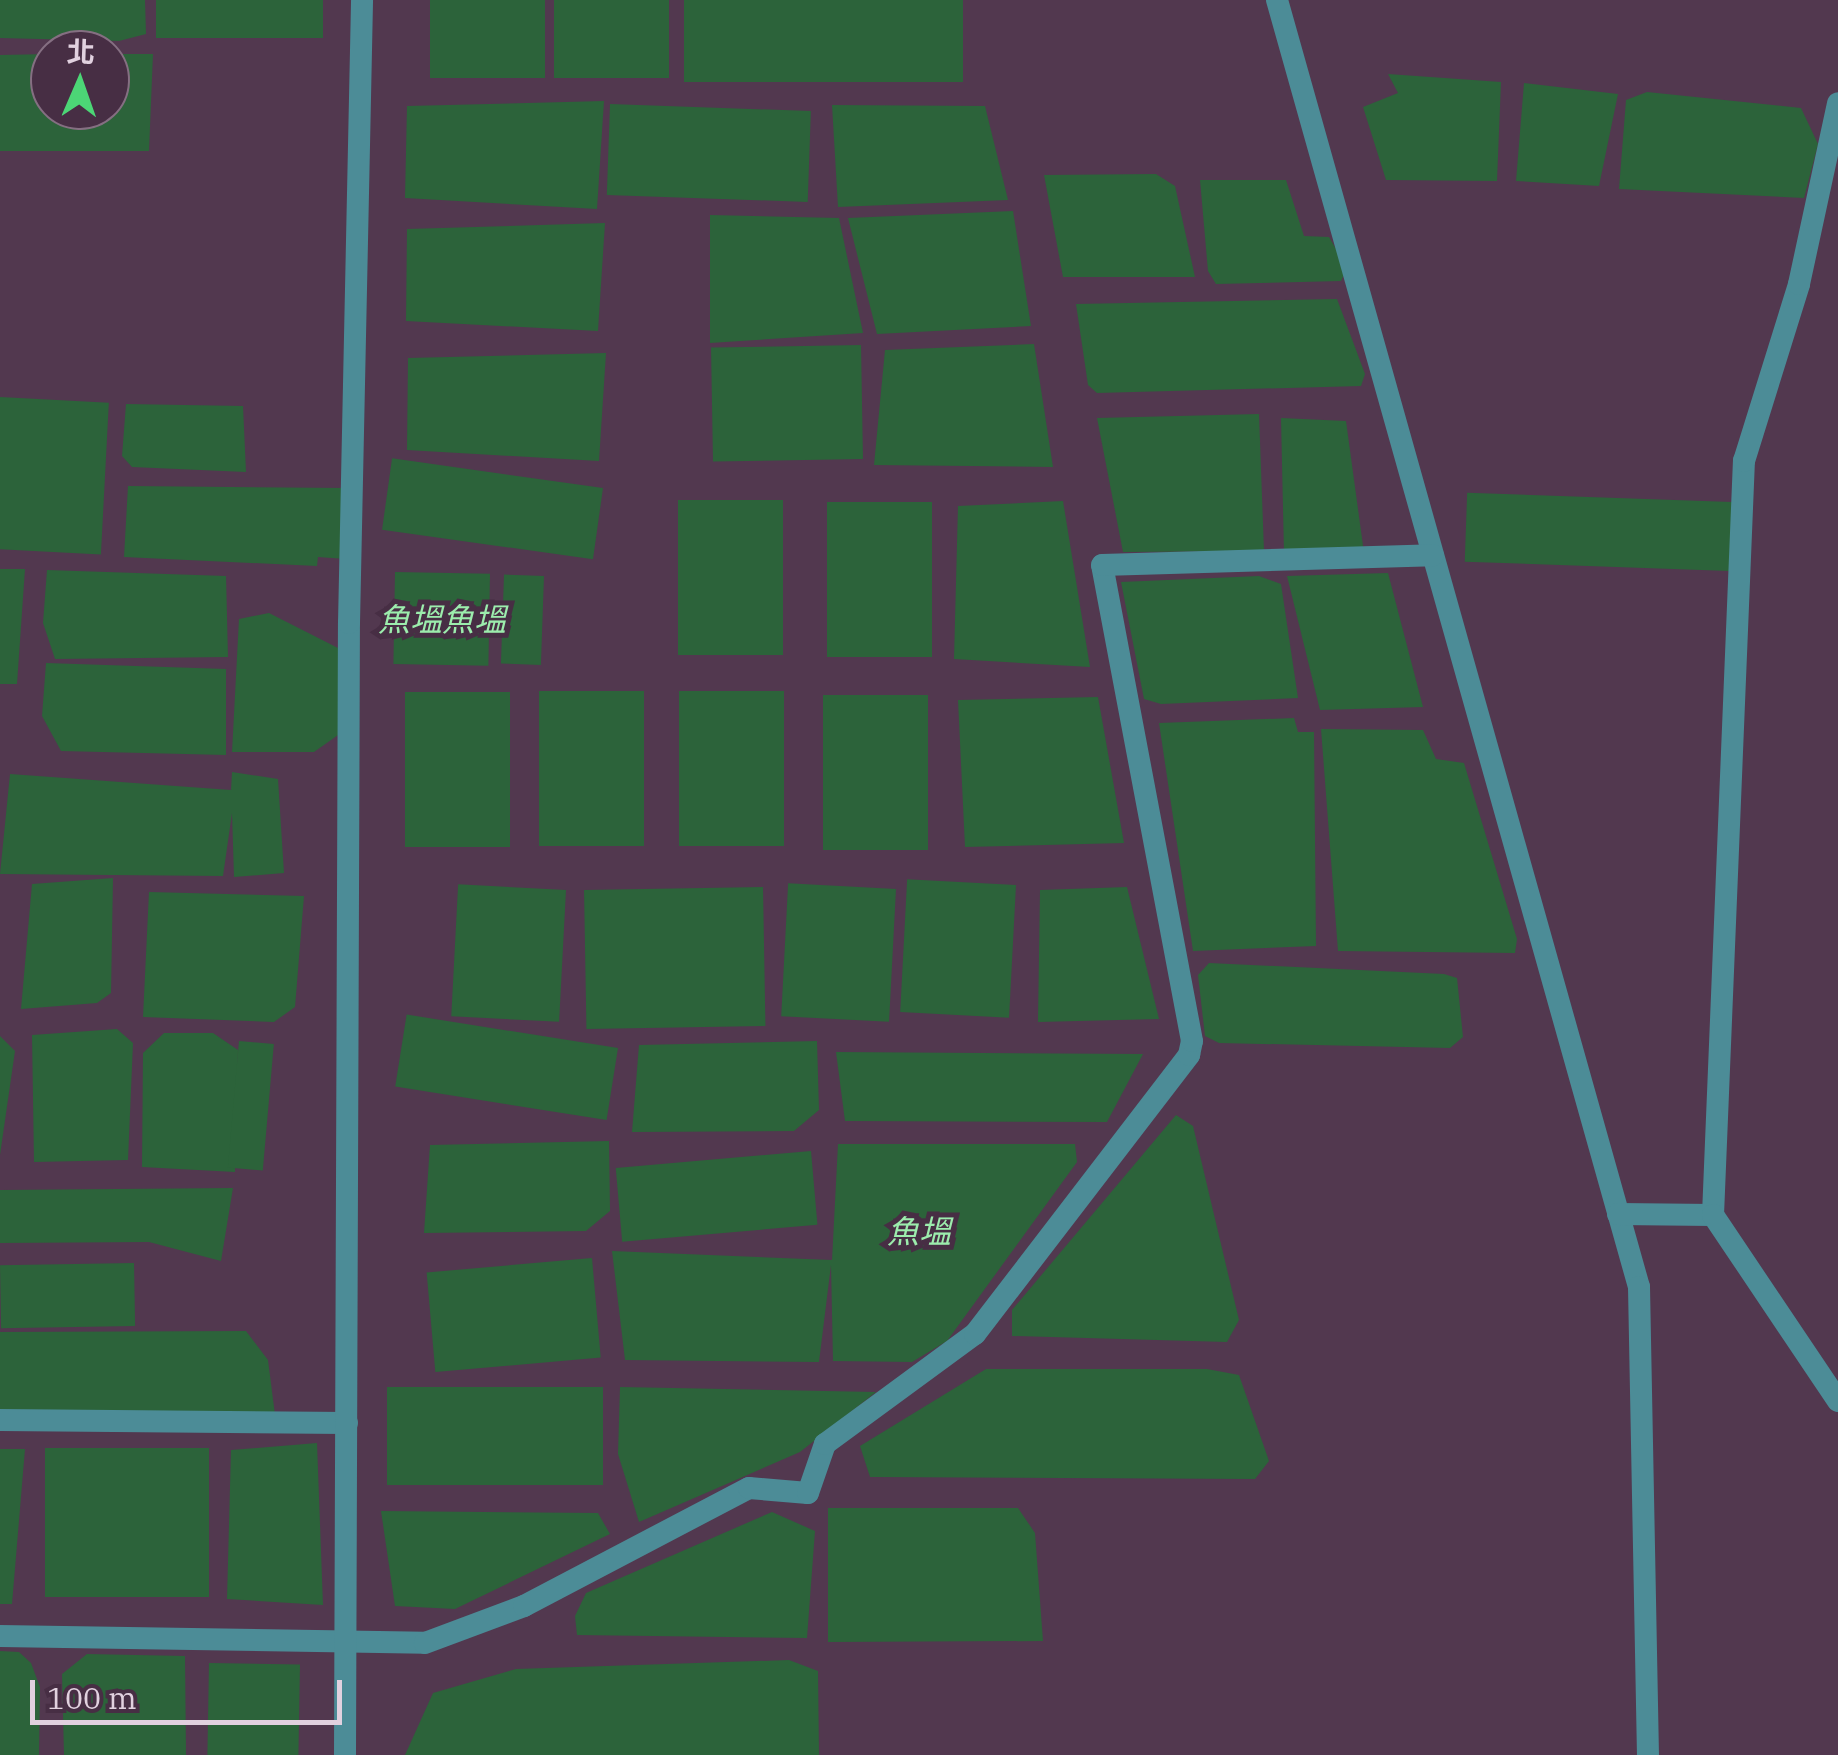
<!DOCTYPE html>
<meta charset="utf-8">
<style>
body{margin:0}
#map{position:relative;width:1838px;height:1755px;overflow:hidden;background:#52384f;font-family:"IBM Plex Serif","Noto Sans TC",serif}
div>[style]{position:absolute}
.water>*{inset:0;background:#2c633a;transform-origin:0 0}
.minor>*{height:22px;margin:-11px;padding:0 11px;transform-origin:11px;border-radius:11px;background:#4c8c97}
span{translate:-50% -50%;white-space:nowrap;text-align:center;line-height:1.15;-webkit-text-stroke:10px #472e44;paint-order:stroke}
.water-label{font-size:32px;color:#9cedad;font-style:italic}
.north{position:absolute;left:30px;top:30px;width:100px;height:100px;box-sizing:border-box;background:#472e44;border:2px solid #856f82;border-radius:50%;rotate:2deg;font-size:28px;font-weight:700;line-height:40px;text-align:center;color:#e1d1df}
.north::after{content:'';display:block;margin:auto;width:35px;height:45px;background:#4cd676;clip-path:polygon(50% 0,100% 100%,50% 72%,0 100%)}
.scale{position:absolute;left:30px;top:1680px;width:312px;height:45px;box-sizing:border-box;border:5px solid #e1d1df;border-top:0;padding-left:12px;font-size:30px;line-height:35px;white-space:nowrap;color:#e1d1df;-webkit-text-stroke:8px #472e44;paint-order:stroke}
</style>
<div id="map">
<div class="water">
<div style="clip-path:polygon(0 0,145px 0,146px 34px,119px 41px,0 38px)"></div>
<div style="left:156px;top:0;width:167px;height:38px"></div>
<div style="left:430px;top:0;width:115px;height:78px"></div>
<div style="left:554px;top:0;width:115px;height:78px"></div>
<div style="left:684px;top:0;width:279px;height:82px"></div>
<div style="clip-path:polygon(50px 54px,50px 110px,110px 110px,110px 54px,153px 54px,149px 151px,0 151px,0 55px)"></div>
<div style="clip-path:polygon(1388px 74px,1501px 82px,1497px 181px,1386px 180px,1363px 107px,1398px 93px)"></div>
<div style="clip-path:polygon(1524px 83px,1618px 94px,1599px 186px,1516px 181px)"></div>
<div style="clip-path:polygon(1647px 92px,1801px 108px,1818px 144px,1804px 198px,1619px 189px,1626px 100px)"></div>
<div style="clip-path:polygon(604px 101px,597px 209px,405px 198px,407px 106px)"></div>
<div style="left:610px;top:104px;width:201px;height:91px;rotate:2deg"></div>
<div style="clip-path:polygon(832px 105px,985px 106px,1008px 200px,838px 207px)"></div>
<div style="clip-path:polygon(1156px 174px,1175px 186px,1195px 277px,1063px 277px,1044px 175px)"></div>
<div style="clip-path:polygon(1200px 180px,1286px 180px,1304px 236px,1329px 237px,1347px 268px,1341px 281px,1216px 284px,1208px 271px)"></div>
<div style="clip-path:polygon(1013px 211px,1031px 326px,877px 334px,848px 218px)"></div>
<div style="clip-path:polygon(710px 215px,839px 218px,863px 333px,710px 343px)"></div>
<div style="clip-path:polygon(605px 223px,598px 331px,406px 321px,407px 229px)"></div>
<div style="clip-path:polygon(1337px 299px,1365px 374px,1361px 386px,1097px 393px,1088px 385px,1076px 304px)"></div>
<div style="clip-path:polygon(1034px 344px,1053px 467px,874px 465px,885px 350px)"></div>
<div style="left:861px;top:345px;width:114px;height:150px;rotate:89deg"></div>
<div style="clip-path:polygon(606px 353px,599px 461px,407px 450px,408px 358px)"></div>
<div style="left:0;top:397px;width:109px;height:152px;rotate:3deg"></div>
<div style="clip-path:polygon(126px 404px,243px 406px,246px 472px,132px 467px,122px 456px)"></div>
<div style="clip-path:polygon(1259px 414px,1264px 551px,1123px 552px,1097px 418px)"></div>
<div style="clip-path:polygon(1281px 418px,1346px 421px,1364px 553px,1284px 553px)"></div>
<div style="clip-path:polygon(128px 486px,345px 488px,346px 559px,318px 557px,317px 566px,124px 557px)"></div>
<div style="left:603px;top:488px;width:72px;height:213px;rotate:98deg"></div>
<div style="left:783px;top:500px;width:155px;height:105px;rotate:90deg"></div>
<div style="clip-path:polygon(1063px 501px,1090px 667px,954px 659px,958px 506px)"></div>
<div style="left:932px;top:502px;width:155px;height:105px;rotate:90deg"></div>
<div style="left:1732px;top:502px;width:69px;height:265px;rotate:92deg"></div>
<div style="clip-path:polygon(0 569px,25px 569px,17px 684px,0 684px)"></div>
<div style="clip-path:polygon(47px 570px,226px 576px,228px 657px,55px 659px,43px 623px)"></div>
<div style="left:395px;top:572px;width:95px;height:92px;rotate:1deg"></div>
<div style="clip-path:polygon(1388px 573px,1423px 707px,1320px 710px,1287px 576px)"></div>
<div style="left:544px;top:576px;width:89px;height:40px;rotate:92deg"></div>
<div style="clip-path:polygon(1259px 576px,1281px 584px,1298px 698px,1161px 704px,1144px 699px,1121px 582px)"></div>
<div style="clip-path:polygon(269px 613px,340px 649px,341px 733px,314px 752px,232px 752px,239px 619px)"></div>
<div style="clip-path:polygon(46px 663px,226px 669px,226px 755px,61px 751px,42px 716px)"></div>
<div style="left:644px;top:691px;width:155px;height:105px;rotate:90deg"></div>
<div style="left:784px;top:691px;width:155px;height:105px;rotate:90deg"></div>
<div style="left:510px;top:692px;width:155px;height:105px;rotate:90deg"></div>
<div style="left:928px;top:695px;width:155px;height:105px;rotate:90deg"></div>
<div style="clip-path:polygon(1098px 697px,1124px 843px,965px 847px,958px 700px)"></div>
<div style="clip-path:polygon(1294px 718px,1298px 732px,1314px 732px,1316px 946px,1193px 951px,1159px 723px)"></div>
<div style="clip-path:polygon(1321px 729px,1423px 730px,1436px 759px,1464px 763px,1517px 939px,1515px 953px,1338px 951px)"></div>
<div style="clip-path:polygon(232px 772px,278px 779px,284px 873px,234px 877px,232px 813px,223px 876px,0 874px,10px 774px,231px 790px)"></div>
<div style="clip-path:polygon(113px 878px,111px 993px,97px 1003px,21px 1009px,32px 884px)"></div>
<div style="left:1016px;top:885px;width:133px;height:109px;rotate:93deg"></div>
<div style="left:763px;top:887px;width:139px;height:179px;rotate:89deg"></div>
<div style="clip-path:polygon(1127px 887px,1159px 1019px,1038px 1022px,1040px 890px)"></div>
<div style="left:896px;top:889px;width:133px;height:108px;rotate:93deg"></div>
<div style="left:566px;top:890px;width:132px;height:108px;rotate:93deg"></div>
<div style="clip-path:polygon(149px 892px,304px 896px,295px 1007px,274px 1022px,143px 1017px)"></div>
<div style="clip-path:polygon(1209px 963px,1444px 974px,1457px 978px,1463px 1037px,1450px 1048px,1219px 1043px,1205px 1036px,1198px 975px)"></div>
<div style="clip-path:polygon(117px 1029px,133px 1043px,128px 1160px,34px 1162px,32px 1035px)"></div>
<div style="clip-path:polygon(164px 1033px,213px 1033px,238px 1050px,235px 1172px,142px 1167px,143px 1053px)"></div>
<div style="clip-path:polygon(0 1036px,15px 1051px,0 1155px)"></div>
<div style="left:239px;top:1041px;width:35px;height:127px;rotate:5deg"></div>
<div style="clip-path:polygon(817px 1041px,819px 1110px,794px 1131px,632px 1132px,639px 1045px)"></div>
<div style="left:618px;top:1048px;width:73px;height:214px;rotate:99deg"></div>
<div style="clip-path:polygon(836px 1052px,1143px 1054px,1107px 1122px,845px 1121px)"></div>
<div style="clip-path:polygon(1176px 1115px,1193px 1126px,1239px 1320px,1227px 1342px,1012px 1336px,1012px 1310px)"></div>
<div style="clip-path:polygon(609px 1141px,610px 1211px,586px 1231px,424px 1233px,430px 1145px)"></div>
<div style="clip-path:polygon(838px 1144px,1075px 1144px,1077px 1162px,947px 1341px,912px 1362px,833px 1361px,831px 1265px,819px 1362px,625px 1360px,612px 1251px,832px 1260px)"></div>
<div style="left:811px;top:1151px;width:74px;height:196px;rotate:85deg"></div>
<div style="clip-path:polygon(233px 1188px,221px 1261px,149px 1242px,0 1243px,0 1190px)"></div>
<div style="left:592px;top:1258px;width:100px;height:166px;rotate:85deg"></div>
<div style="left:134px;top:1263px;width:63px;height:134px;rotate:89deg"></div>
<div style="clip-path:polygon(246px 1331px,268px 1360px,275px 1415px,0 1412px,0 1332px)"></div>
<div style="clip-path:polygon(986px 1369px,1207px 1369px,1239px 1375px,1269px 1461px,1255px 1479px,870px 1477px,860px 1446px)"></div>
<div style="left:387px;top:1387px;width:216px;height:98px"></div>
<div style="clip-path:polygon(620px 1387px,876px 1392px,800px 1452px,639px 1522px,618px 1454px)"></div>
<div style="clip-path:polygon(317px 1443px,323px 1605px,227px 1599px,231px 1450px)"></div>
<div style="left:45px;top:1448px;width:164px;height:149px"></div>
<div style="clip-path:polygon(0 1449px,25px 1449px,12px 1604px,0 1604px)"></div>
<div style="clip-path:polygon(828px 1508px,1018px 1508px,1035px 1533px,1043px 1641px,828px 1642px)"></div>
<div style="clip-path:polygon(381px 1511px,598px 1513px,610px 1534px,455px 1609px,395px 1606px)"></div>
<div style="clip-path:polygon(772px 1512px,815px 1531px,807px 1638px,577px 1635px,575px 1616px,586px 1593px)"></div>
<div style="clip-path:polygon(0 1651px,19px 1652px,31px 1663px,40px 1687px,39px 1755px,0 1755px)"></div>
<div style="clip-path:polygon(87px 1654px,185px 1656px,186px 1755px,64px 1755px,62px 1674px)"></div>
<div style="clip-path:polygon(789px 1660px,818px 1671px,819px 1755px,405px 1755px,433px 1693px,516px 1669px)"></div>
<div style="left:209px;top:1663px;width:91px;height:92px;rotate:1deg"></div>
</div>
<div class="minor">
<div style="left:1277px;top:0;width:1337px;rotate:74.29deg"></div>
<div style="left:1639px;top:1287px;width:468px;rotate:88.9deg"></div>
<div style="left:1618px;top:1214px;width:95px;rotate:0.6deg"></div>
<div style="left:1713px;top:1215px;width:755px;rotate:-87.65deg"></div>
<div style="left:1744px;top:461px;width:185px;rotate:-72.7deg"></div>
<div style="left:1799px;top:284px;width:185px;rotate:-77.8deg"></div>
<div style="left:1713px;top:1215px;width:224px;rotate:56.1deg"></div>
<div style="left:0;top:1420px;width:347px;rotate:0.5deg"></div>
<div style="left:0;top:1636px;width:425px;rotate:0.9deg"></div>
<div style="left:425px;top:1643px;width:106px;rotate:-20.5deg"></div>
<div style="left:524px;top:1606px;width:254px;rotate:-27.7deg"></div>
<div style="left:749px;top:1488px;width:59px;rotate:4.8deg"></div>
<div style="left:808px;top:1493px;width:52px;rotate:-70.9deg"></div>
<div style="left:825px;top:1444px;width:186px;rotate:-36.3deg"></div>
<div style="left:975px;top:1334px;width:352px;rotate:-52.5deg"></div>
<div style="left:1189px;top:1055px;width:14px;rotate:-78deg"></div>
<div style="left:1192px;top:1041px;width:484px;rotate:-100.7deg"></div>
<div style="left:1102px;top:565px;width:331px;rotate:-1.7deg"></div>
<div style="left:345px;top:1755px;width:1132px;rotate:-89.8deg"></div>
<div style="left:349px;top:623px;width:623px;rotate:-88.8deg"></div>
</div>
<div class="water-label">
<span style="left:442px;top:619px">魚塭魚塭</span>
<span style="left:919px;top:1231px">魚塭</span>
</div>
<div class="north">北</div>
<div class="scale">100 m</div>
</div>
